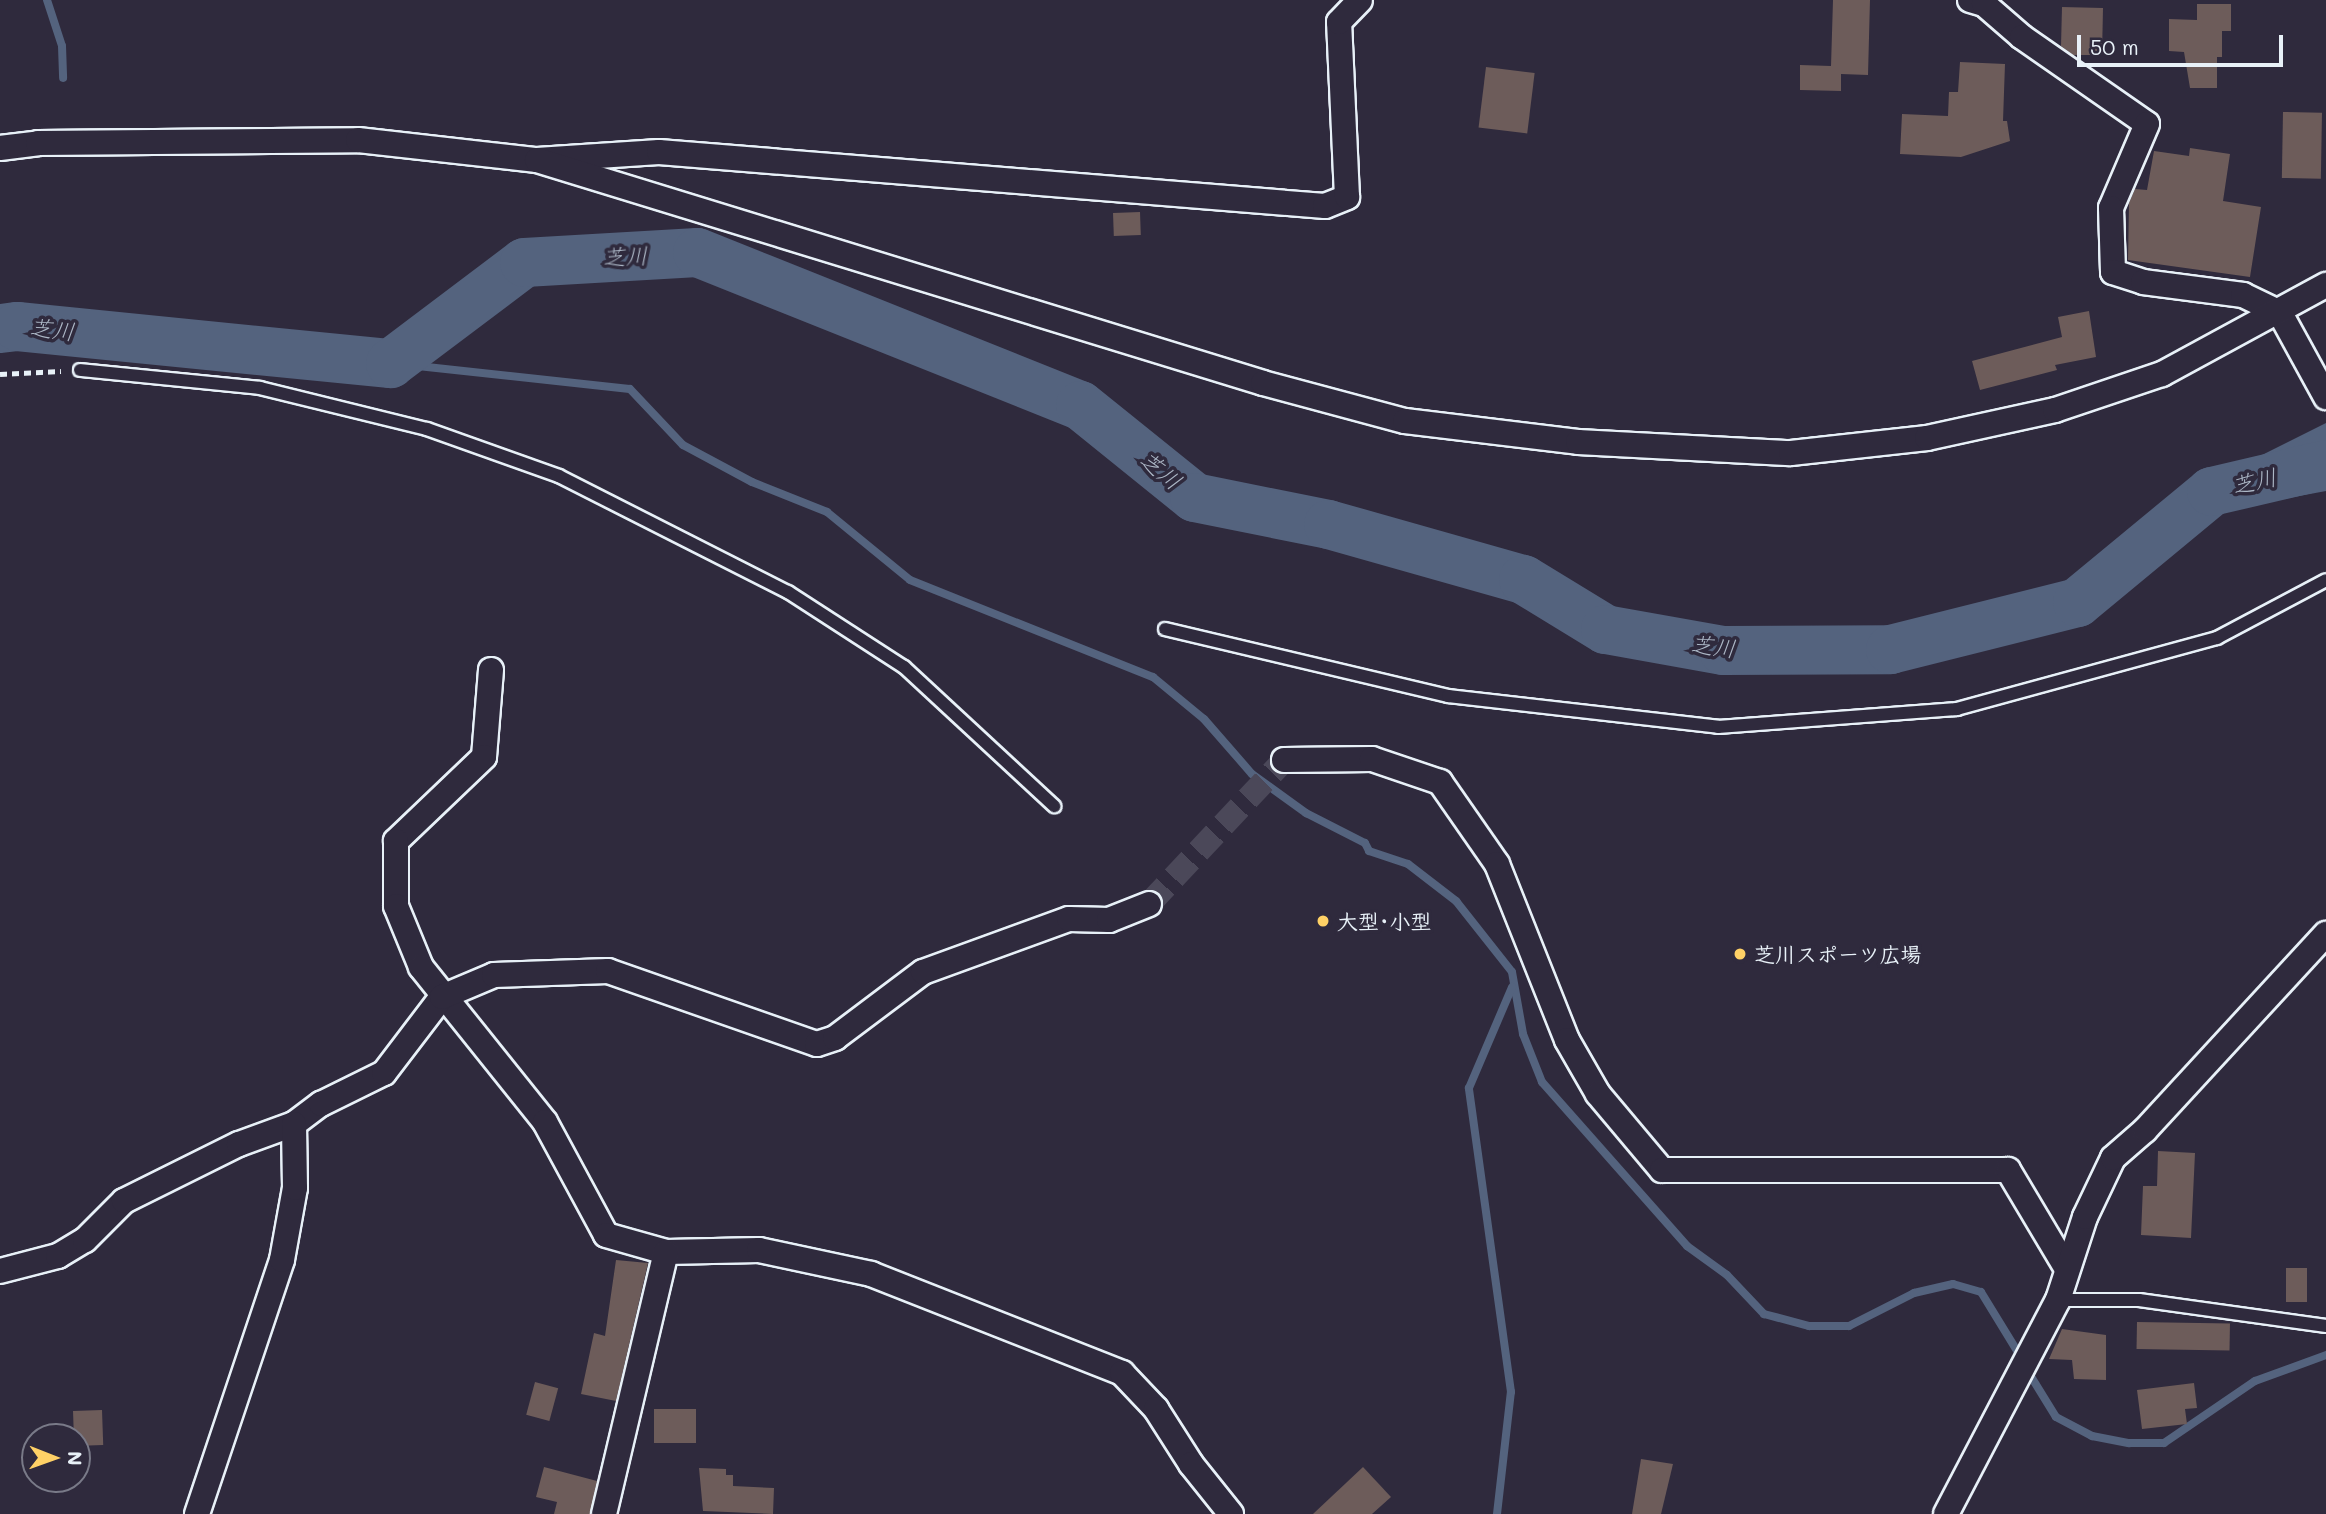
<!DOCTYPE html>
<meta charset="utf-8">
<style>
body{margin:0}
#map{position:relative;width:2326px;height:1514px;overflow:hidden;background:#2f2a3d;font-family:Mali,"Klee One",sans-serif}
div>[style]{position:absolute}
.water>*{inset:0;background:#54637e}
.stream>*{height:8px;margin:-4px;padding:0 4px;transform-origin:4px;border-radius:4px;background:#54637e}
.river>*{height:49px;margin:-24.5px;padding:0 24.5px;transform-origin:24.5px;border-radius:24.5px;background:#54637e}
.building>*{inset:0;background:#6d5c5a;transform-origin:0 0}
.minor-tunnel>*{height:24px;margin-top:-12px;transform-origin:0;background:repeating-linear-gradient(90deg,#4b4859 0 24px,transparent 0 36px)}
.path>*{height:4.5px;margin-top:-2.25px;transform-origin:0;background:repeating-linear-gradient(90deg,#e8f1f8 0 7px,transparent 0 12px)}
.roads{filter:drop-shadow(2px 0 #e8f1f8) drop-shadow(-2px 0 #e8f1f8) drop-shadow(0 2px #e8f1f8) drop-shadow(0 -2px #e8f1f8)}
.service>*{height:12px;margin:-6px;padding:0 6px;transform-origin:6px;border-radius:6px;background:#2f2a3d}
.minor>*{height:24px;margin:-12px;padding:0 12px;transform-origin:12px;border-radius:12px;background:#2f2a3d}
.dots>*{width:19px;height:19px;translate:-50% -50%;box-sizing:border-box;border:4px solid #2f2a3d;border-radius:50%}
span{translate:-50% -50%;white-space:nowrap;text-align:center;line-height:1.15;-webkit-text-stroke:7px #2f2a3d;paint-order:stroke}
.poi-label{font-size:21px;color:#e8f1f8;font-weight:700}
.left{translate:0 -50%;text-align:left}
.water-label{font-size:23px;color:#adb8c7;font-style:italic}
.north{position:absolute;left:21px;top:1423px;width:70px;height:70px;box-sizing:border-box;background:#2f2a3d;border:2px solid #797a88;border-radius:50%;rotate:91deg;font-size:19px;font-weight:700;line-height:28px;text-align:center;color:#e8f1f8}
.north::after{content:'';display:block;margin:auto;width:24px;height:32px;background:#ffd166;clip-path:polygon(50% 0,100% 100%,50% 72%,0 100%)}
.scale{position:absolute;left:2077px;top:35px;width:206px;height:32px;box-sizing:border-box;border:4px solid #e8f1f8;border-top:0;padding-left:9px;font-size:21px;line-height:24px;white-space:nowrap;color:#e8f1f8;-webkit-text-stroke:5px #2f2a3d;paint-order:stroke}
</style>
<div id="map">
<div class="water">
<div style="clip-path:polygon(2326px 423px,2326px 491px,2273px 501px,2256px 458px)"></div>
</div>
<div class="stream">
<div style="left:47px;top:0;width:48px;rotate:71.9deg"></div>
<div style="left:62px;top:46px;width:32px;rotate:88deg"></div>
<div style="left:390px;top:363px;width:241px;rotate:6.2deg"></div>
<div style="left:630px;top:389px;width:77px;rotate:46.6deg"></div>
<div style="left:683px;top:445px;width:78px;rotate:28.2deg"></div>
<div style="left:752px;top:482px;width:81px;rotate:21.8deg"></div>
<div style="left:827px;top:512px;width:107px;rotate:39.3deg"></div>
<div style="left:910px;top:580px;width:262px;rotate:21.8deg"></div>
<div style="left:1153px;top:677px;width:66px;rotate:39.5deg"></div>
<div style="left:1204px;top:719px;width:73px;rotate:48.9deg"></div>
<div style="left:1252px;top:774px;width:67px;rotate:35.8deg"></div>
<div style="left:1306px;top:813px;width:66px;rotate:27deg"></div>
<div style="left:1365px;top:843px;width:9px;rotate:63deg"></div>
<div style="left:1369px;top:851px;width:41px;rotate:18.4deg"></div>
<div style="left:1408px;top:864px;width:61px;rotate:37.6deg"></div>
<div style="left:1456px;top:901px;width:90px;rotate:51.7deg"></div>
<div style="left:1512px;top:972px;width:63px;rotate:79.9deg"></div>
<div style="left:1523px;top:1034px;width:52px;rotate:68.4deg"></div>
<div style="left:1542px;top:1082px;width:219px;rotate:48.5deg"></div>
<div style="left:1687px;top:1246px;width:49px;rotate:35.9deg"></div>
<div style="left:1727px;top:1275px;width:54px;rotate:46.5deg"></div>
<div style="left:1764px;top:1314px;width:47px;rotate:14.9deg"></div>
<div style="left:1809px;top:1326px;width:40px"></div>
<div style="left:1849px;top:1326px;width:73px;rotate:-26.9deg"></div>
<div style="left:1914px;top:1293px;width:40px;rotate:-13deg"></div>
<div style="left:1953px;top:1284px;width:29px;rotate:16deg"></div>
<div style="left:1981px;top:1292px;width:79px;rotate:58.5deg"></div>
<div style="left:2027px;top:1370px;width:55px;rotate:58.3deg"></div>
<div style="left:2056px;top:1417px;width:41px;rotate:27.8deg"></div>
<div style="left:2092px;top:1436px;width:38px;rotate:11deg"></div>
<div style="left:2129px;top:1443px;width:35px"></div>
<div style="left:2164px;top:1443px;width:110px;rotate:-34.3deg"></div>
<div style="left:2255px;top:1381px;width:76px;rotate:-20.1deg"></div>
<div style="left:1497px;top:1514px;width:123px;rotate:-83.5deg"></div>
<div style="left:1511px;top:1392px;width:307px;rotate:-97.9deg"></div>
<div style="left:1469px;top:1088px;width:110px;rotate:-66.9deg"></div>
</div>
<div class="river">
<div style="left:0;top:328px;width:17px;rotate:-7deg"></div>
<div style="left:17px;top:326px;width:375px;rotate:5.7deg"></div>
<div style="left:390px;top:363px;width:168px;rotate:-37deg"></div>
<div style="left:524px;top:262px;width:173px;rotate:-3.3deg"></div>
<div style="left:697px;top:252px;width:412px;rotate:21.8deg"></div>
<div style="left:1080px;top:405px;width:146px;rotate:38.9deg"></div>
<div style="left:1194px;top:497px;width:137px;rotate:11.4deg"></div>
<div style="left:1328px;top:524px;width:203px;rotate:15.8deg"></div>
<div style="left:1523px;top:579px;width:96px;rotate:31.4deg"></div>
<div style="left:1605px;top:629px;width:120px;rotate:10.1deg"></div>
<div style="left:1723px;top:650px;width:167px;rotate:-0.3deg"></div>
<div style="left:1890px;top:649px;width:193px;rotate:-14.1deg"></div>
<div style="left:2077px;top:602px;width:174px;rotate:-39.6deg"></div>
<div style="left:2211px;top:491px;width:118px;rotate:-13.2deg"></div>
</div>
<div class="building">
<div style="clip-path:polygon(1833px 0,1870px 0,1868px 75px,1841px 74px,1841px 91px,1800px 90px,1800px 65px,1831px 66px)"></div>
<div style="clip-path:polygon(2197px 4px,2231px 4px,2231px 31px,2222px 31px,2222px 57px,2217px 57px,2217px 88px,2190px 88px,2184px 52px,2169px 51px,2169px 19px,2197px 20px)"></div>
<div style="clip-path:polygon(2062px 7px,2103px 8px,2102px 55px,2073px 55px,2061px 46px)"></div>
<div style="clip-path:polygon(1960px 62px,2005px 64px,2003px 121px,2007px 121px,2010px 141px,1961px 157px,1900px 154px,1902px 114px,1948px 116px,1949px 92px,1958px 92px)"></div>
<div style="left:1486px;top:67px;width:49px;height:61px;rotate:7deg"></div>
<div style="left:2283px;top:112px;width:39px;height:66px;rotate:1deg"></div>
<div style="clip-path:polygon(2190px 148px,2230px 154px,2223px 201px,2261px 207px,2250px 277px,2128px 260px,2129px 203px,2135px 189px,2147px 190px,2154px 151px,2189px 156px)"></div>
<div style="left:1140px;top:212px;width:23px;height:27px;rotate:88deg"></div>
<div style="clip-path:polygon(2089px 311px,2096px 357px,2055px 365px,2057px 370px,1980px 390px,1972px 361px,2062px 337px,2058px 317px)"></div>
<div style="clip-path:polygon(2158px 1151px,2195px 1153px,2191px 1238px,2141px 1235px,2143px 1186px,2157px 1186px)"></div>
<div style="clip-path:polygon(616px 1260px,648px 1263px,616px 1401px,581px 1394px,594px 1333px,605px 1336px)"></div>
<div style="left:2286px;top:1268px;width:21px;height:34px"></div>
<div style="left:2137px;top:1322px;width:93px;height:27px;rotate:1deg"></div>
<div style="clip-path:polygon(2062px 1329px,2106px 1335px,2106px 1380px,2074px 1379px,2072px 1360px,2049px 1359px)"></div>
<div style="left:535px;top:1382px;width:24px;height:34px;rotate:15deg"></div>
<div style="clip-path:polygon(2194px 1383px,2197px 1408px,2185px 1409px,2187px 1424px,2142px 1429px,2137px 1390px)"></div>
<div style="left:654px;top:1409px;width:42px;height:34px"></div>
<div style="left:102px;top:1410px;width:35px;height:29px;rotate:88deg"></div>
<div style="clip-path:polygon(1641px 1459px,1673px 1464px,1661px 1514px,1632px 1514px)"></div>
<div style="clip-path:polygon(544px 1467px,597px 1481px,590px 1514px,554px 1514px,557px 1502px,536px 1497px)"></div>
<div style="clip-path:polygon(1363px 1467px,1391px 1497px,1372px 1514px,1313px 1514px)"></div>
<div style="clip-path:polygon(699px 1468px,726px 1469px,726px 1475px,733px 1475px,733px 1486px,774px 1488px,773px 1514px,703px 1511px)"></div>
</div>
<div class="minor-tunnel">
<div style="left:1149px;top:904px;width:197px;rotate:-46.8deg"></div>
</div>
<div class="path">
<div style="left:0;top:374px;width:61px;rotate:-2.8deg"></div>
</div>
<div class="roads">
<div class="service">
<div style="left:80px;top:370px;width:181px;rotate:5.7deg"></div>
<div style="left:260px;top:388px;width:172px;rotate:13.8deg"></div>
<div style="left:427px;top:429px;width:140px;rotate:19.6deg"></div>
<div style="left:559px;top:476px;width:257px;rotate:26.9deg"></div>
<div style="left:788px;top:592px;width:138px;rotate:32.9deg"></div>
<div style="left:904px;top:667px;width:205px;rotate:42.8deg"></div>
<div style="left:1165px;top:629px;width:291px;rotate:13.3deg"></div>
<div style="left:1448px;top:696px;width:272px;rotate:6.5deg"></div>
<div style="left:1718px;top:727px;width:240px;rotate:-4.3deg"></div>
<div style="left:1957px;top:709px;width:270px;rotate:-15.3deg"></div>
<div style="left:2217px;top:638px;width:123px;rotate:-28deg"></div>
<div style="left:2058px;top:1300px;width:81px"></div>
<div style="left:2139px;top:1300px;width:189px;rotate:7.9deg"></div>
</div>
<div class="minor">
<div style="left:1970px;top:0;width:15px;rotate:16deg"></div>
<div style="left:1984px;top:4px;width:50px;rotate:41deg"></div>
<div style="left:2022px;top:37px;width:152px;rotate:34.8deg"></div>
<div style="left:2147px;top:124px;width:91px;rotate:113.2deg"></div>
<div style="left:2111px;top:208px;width:64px;rotate:88.2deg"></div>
<div style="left:2113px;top:272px;width:32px;rotate:18deg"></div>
<div style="left:2143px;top:282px;width:101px;rotate:7.4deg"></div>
<div style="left:2243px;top:295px;width:41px;rotate:25.9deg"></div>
<div style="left:2280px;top:313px;width:96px;rotate:61.3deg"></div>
<div style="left:0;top:148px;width:38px;rotate:-7deg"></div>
<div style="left:38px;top:143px;width:320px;rotate:-0.5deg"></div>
<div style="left:358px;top:140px;width:180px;rotate:6.4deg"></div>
<div style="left:537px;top:160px;width:122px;rotate:-3.8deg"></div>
<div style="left:659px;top:152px;width:668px;rotate:4.64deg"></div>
<div style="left:1325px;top:206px;width:24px;rotate:-22deg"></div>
<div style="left:1347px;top:197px;width:175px;rotate:-92.6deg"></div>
<div style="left:1339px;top:22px;width:30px;rotate:-46deg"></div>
<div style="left:537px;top:160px;width:759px;rotate:17.07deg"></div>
<div style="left:1263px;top:383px;width:147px;rotate:15deg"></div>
<div style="left:1405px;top:421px;width:174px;rotate:6.9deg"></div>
<div style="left:1578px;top:442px;width:213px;rotate:3deg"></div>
<div style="left:1791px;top:453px;width:137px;rotate:-6.3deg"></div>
<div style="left:1927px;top:438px;width:131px;rotate:-12.3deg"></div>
<div style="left:2055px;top:410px;width:113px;rotate:-18.6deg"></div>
<div style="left:2162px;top:374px;width:187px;rotate:-28.5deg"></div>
<div style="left:491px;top:670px;width:87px;rotate:94.6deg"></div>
<div style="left:484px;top:757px;width:122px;rotate:136.3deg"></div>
<div style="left:396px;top:841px;width:65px;rotate:90deg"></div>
<div style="left:396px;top:906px;width:66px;rotate:67.7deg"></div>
<div style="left:421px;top:967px;width:198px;rotate:51.3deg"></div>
<div style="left:545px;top:1122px;width:128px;rotate:61.6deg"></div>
<div style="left:606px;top:1235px;width:62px;rotate:15.8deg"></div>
<div style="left:666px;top:1252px;width:93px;rotate:-1.2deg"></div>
<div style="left:759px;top:1250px;width:115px;rotate:12.1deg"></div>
<div style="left:871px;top:1274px;width:270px;rotate:21.5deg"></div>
<div style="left:1122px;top:1373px;width:50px;rotate:46.6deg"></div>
<div style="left:1156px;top:1409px;width:65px;rotate:57.5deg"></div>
<div style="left:1191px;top:1464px;width:64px;rotate:51.3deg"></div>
<div style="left:1284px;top:760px;width:88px;rotate:-0.7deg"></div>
<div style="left:1372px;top:759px;width:72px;rotate:18.7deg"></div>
<div style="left:1440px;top:782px;width:100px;rotate:55.2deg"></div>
<div style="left:1497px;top:864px;width:189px;rotate:68.3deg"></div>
<div style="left:1567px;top:1040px;width:62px;rotate:60.1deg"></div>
<div style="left:1598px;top:1094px;width:99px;rotate:49.9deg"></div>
<div style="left:1662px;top:1170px;width:346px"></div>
<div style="left:2008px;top:1170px;width:115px;rotate:59.2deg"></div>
<div style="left:0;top:1271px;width:60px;rotate:-14.5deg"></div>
<div style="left:58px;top:1256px;width:31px;rotate:-31deg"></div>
<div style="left:85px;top:1240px;width:55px;rotate:-45deg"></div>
<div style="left:124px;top:1201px;width:128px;rotate:-26.4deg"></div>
<div style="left:239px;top:1144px;width:59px;rotate:-20deg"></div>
<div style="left:294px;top:1124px;width:34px;rotate:-37deg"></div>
<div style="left:321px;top:1104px;width:70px;rotate:-26.2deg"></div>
<div style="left:384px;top:1073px;width:96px;rotate:-52.7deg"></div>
<div style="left:442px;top:997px;width:56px;rotate:-22.9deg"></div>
<div style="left:494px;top:975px;width:114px;rotate:-2deg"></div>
<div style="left:608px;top:971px;width:221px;rotate:19.3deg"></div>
<div style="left:817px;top:1044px;width:19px;rotate:-18deg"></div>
<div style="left:835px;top:1038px;width:110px;rotate:-36.9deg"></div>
<div style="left:923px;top:972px;width:155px;rotate:-20deg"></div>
<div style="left:1069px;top:919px;width:40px;rotate:1.4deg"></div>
<div style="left:1109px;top:920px;width:43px;rotate:-21.8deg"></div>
<div style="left:197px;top:1514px;width:268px;rotate:-71.5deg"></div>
<div style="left:282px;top:1260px;width:73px;rotate:-79.8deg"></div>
<div style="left:295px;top:1188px;width:64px;rotate:-90.9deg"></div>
<div style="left:604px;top:1514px;width:269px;rotate:-76.7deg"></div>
<div style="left:1946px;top:1514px;width:242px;rotate:-62.4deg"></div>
<div style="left:2058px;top:1300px;width:87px;rotate:-72deg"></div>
<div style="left:2085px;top:1217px;width:65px;rotate:-64.6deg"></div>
<div style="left:2113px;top:1158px;width:43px;rotate:-41.2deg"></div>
<div style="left:2145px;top:1130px;width:267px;rotate:-47.3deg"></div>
</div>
</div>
<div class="dots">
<div style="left:1323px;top:921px;background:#ffd166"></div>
<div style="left:1740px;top:954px;background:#ffd166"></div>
</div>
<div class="poi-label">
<span class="left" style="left:1337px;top:921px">大型･小型</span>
<span class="left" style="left:1754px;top:954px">芝川スポーツ広場</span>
</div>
<div class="water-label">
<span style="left:625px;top:256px;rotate:-3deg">芝川</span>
<span style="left:52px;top:329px;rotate:6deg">芝川</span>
<span style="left:1161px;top:470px;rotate:39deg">芝川</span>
<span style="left:2254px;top:481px;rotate:-13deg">芝川</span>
<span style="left:1713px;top:646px;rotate:6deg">芝川</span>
</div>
<div class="north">N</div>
<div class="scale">50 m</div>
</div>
